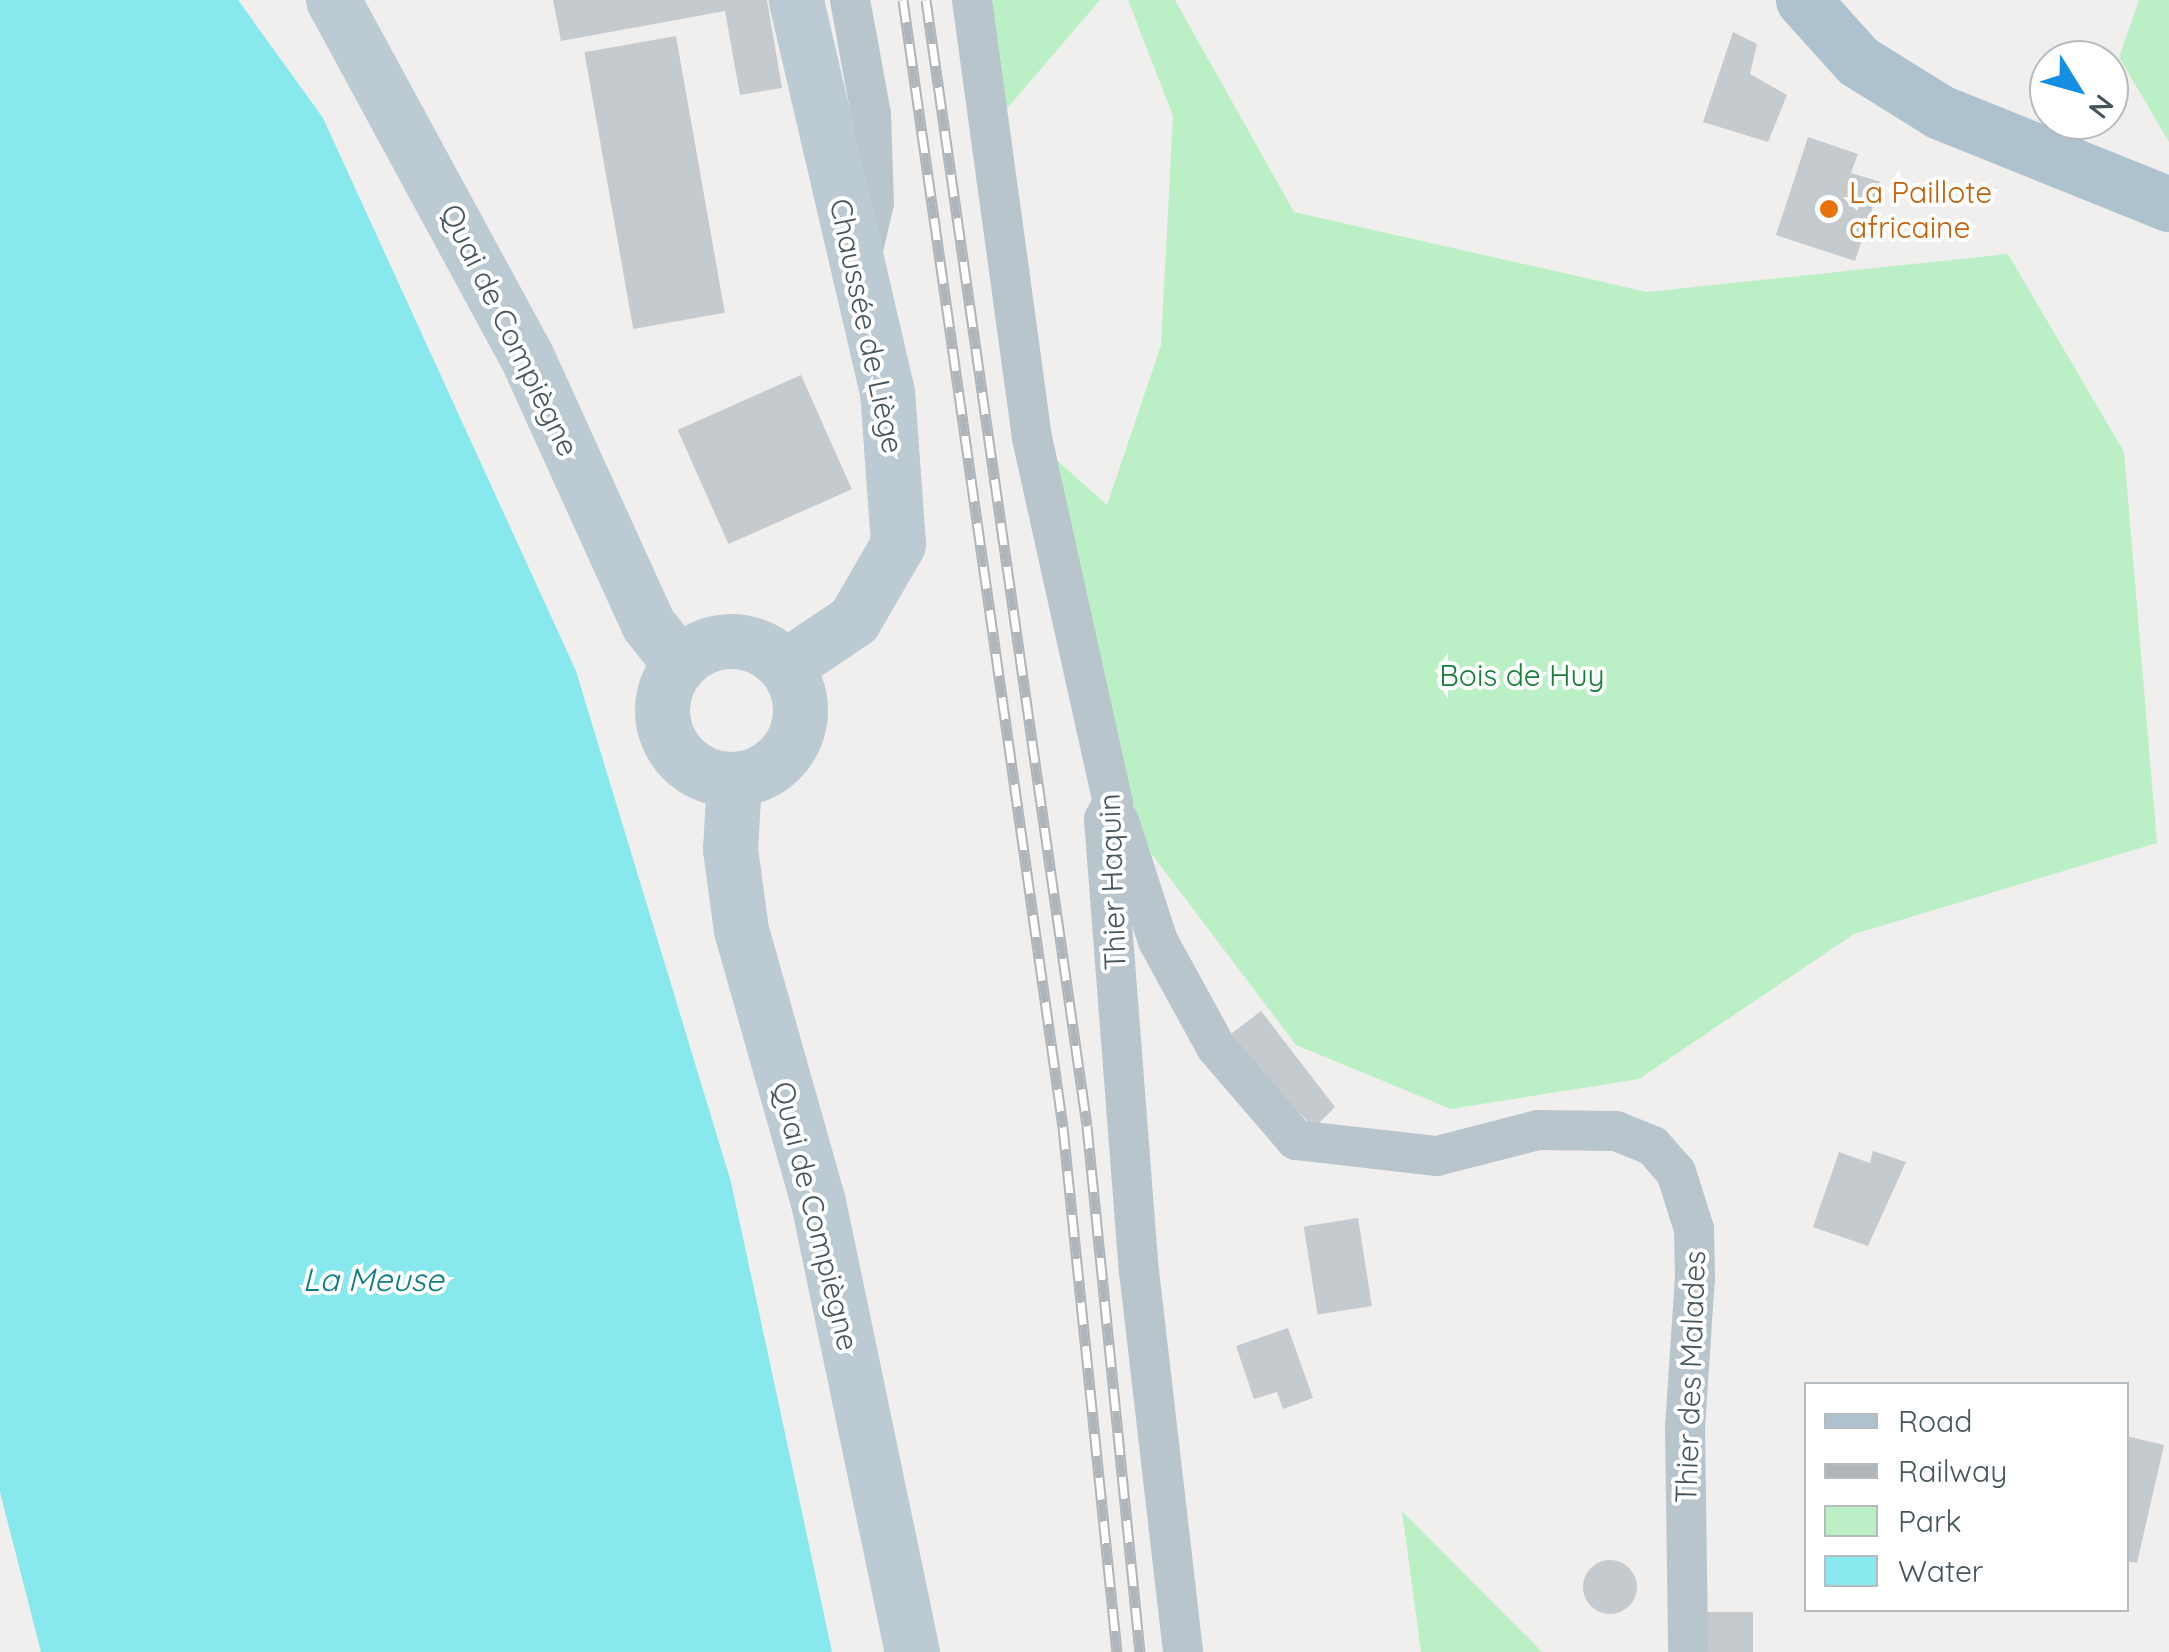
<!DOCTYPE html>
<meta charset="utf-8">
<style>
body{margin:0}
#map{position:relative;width:2169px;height:1652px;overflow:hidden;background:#f1eeee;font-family:Quicksand,sans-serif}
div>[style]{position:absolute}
.green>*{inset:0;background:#bbf0c7}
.water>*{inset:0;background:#87e8ed}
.building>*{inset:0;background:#c5cace;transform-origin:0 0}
.round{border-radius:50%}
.street>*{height:40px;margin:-20px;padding:0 20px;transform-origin:20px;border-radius:20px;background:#b9c5cc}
.secondary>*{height:55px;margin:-27.5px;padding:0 27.5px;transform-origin:27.5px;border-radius:27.5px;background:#bbcad3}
.secondary>.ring{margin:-27.5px;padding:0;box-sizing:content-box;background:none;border:55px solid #bbcad3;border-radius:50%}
.primary>*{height:55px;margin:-27.5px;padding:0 27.5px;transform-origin:27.5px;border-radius:27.5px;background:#adc2ce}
.rail>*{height:11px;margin-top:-5.5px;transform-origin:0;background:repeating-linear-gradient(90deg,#fff 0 22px,#b0b5b9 0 44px);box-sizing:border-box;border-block:2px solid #b0b5b9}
.dots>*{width:28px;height:28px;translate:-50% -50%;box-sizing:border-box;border:5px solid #fff;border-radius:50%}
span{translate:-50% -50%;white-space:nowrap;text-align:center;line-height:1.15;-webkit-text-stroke:8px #fff;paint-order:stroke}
.food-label{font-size:30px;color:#c56008}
.left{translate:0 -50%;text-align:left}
.street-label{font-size:30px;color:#46555c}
.park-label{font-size:30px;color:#157f3a}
.water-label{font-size:32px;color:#0b7e84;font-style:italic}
.legend{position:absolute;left:1804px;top:1382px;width:325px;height:230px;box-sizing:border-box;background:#fff;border:2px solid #b5bbbe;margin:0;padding:12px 18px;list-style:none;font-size:30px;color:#46555c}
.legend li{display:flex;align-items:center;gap:20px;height:50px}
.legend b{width:50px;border:2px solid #b5bbbe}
.north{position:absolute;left:2029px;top:40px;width:100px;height:100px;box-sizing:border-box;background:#fff;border:2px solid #b5bbbe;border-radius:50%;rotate:127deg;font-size:28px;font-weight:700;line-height:40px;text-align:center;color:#46555c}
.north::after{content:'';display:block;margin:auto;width:35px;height:45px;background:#158fe3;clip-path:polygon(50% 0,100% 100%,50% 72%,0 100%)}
</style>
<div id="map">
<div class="green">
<div style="clip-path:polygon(972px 0,1100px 0,992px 126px)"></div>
<div style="clip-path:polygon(1128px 0,1175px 0,1294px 212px,1647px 292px,2008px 254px,2124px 452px,2157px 843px,1854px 934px,1639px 1079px,1451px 1109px,1296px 1045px,1113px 803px,1032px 438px,1107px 505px,1161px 345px,1173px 116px)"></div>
<div style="clip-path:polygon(2139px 0,2169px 0,2169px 142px,2119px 57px)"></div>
<div style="clip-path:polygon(1402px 1511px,1542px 1652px,1421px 1652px)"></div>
</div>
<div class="water">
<div style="clip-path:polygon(0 0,238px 0,323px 118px,576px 671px,731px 1182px,832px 1652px,41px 1652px,0 1492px)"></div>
</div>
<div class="building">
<div style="clip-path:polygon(553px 0,767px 0,782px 88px,740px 95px,725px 11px,561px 41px)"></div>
<div style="clip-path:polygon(1733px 32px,1757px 44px,1750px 74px,1787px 95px,1768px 142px,1703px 122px)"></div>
<div style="left:676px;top:36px;width:281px;height:93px;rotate:80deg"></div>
<div style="clip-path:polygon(1808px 137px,1858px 154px,1851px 173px,1881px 182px,1855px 261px,1776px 235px)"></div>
<div style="left:801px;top:375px;width:125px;height:135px;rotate:66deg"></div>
<div style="clip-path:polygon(1261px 1011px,1335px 1107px,1314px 1128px,1227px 1037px)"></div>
<div style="clip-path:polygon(1873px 1151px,1906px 1162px,1868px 1246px,1813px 1227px,1839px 1152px,1870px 1163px)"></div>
<div style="left:1358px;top:1218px;width:89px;height:55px;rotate:81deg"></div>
<div style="clip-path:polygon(1288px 1328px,1313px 1398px,1283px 1409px,1277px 1392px,1254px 1399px,1236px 1346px)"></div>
<div style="clip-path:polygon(2126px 1436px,2164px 1445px,2137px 1563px,2126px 1561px)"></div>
<div class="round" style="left:1583px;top:1560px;width:54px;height:54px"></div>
<div style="left:1705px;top:1612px;width:48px;height:40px"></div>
</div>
<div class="street">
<div style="left:850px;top:0;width:116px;rotate:79.6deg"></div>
<div style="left:871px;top:114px;width:89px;rotate:88.1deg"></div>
<div style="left:874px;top:203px;width:61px;rotate:103.3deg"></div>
<div style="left:972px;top:0;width:442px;rotate:82.2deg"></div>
<div style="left:1032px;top:438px;width:374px;rotate:77.5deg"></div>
<div style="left:1113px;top:803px;width:18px;rotate:119deg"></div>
<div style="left:1104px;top:819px;width:453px;rotate:85.6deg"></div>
<div style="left:1139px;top:1271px;width:384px;rotate:83.4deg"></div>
<div style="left:1119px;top:821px;width:126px;rotate:72deg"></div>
<div style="left:1158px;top:941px;width:121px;rotate:61.3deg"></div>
<div style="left:1216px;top:1047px;width:123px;rotate:49.3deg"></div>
<div style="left:1296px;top:1140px;width:142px;rotate:6.5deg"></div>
<div style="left:1437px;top:1156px;width:104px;rotate:-14.4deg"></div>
<div style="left:1538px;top:1130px;width:78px;rotate:0.7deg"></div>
<div style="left:1616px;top:1131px;width:40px;rotate:22deg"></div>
<div style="left:1653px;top:1146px;width:35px;rotate:49deg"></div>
<div style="left:1676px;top:1172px;width:60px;rotate:72.5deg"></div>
<div style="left:1694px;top:1229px;width:48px;rotate:88.8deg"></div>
<div style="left:1695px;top:1277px;width:149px;rotate:93.8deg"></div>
<div style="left:1685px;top:1426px;width:226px;rotate:89.2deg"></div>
</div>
<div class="secondary">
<div style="left:333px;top:0;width:404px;rotate:61.5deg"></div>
<div style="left:526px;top:355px;width:295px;rotate:65.6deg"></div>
<div style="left:648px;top:624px;width:50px;rotate:51.5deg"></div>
<div class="ring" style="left:662px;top:641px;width:83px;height:83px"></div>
<div style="left:786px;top:666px;width:82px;rotate:-34.1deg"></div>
<div style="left:854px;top:620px;width:88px;rotate:-59.9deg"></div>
<div style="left:898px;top:544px;width:152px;rotate:-94.1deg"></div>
<div style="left:887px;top:392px;width:402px;rotate:-103.1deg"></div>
<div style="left:734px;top:781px;width:68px;rotate:93.4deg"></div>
<div style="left:730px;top:849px;width:82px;rotate:82.3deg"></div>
<div style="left:741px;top:930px;width:283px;rotate:74.2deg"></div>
<div style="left:818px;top:1202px;width:460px;rotate:78.2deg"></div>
</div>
<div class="primary">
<div style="left:1803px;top:0;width:82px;rotate:48deg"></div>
<div style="left:1858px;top:61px;width:97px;rotate:31.9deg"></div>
<div style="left:1940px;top:112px;width:247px;rotate:21.9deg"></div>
</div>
<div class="rail">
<div style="left:903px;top:0;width:1138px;rotate:81.92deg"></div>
<div style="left:1063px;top:1127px;width:528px;rotate:84.13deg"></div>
<div style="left:926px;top:0;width:1137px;rotate:81.86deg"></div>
<div style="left:1087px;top:1126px;width:529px;rotate:84.25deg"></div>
</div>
<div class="dots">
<div style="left:1829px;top:209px;background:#e8710a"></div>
</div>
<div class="food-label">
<span class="left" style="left:1849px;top:209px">La Paillote<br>africaine</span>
</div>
<div class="street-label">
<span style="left:867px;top:326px;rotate:78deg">Chaussée de Liège</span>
<span style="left:510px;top:330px;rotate:64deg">Quai de Compiègne</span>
<span style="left:1112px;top:882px;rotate:-92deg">Thier Haquin</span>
<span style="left:816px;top:1216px;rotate:76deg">Quai de Compiègne</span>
<span style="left:1690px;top:1377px;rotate:-88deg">Thier des Malades</span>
</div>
<div class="park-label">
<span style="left:1522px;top:675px">Bois de Huy</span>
</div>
<div class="water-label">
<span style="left:373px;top:1279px">La Meuse</span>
</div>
<ul class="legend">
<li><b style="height:12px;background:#adc2ce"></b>Road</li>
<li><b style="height:12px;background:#b0b5b9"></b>Railway</li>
<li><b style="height:28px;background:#bbf0c7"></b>Park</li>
<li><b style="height:28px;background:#87e8ed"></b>Water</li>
</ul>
<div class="north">N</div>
</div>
